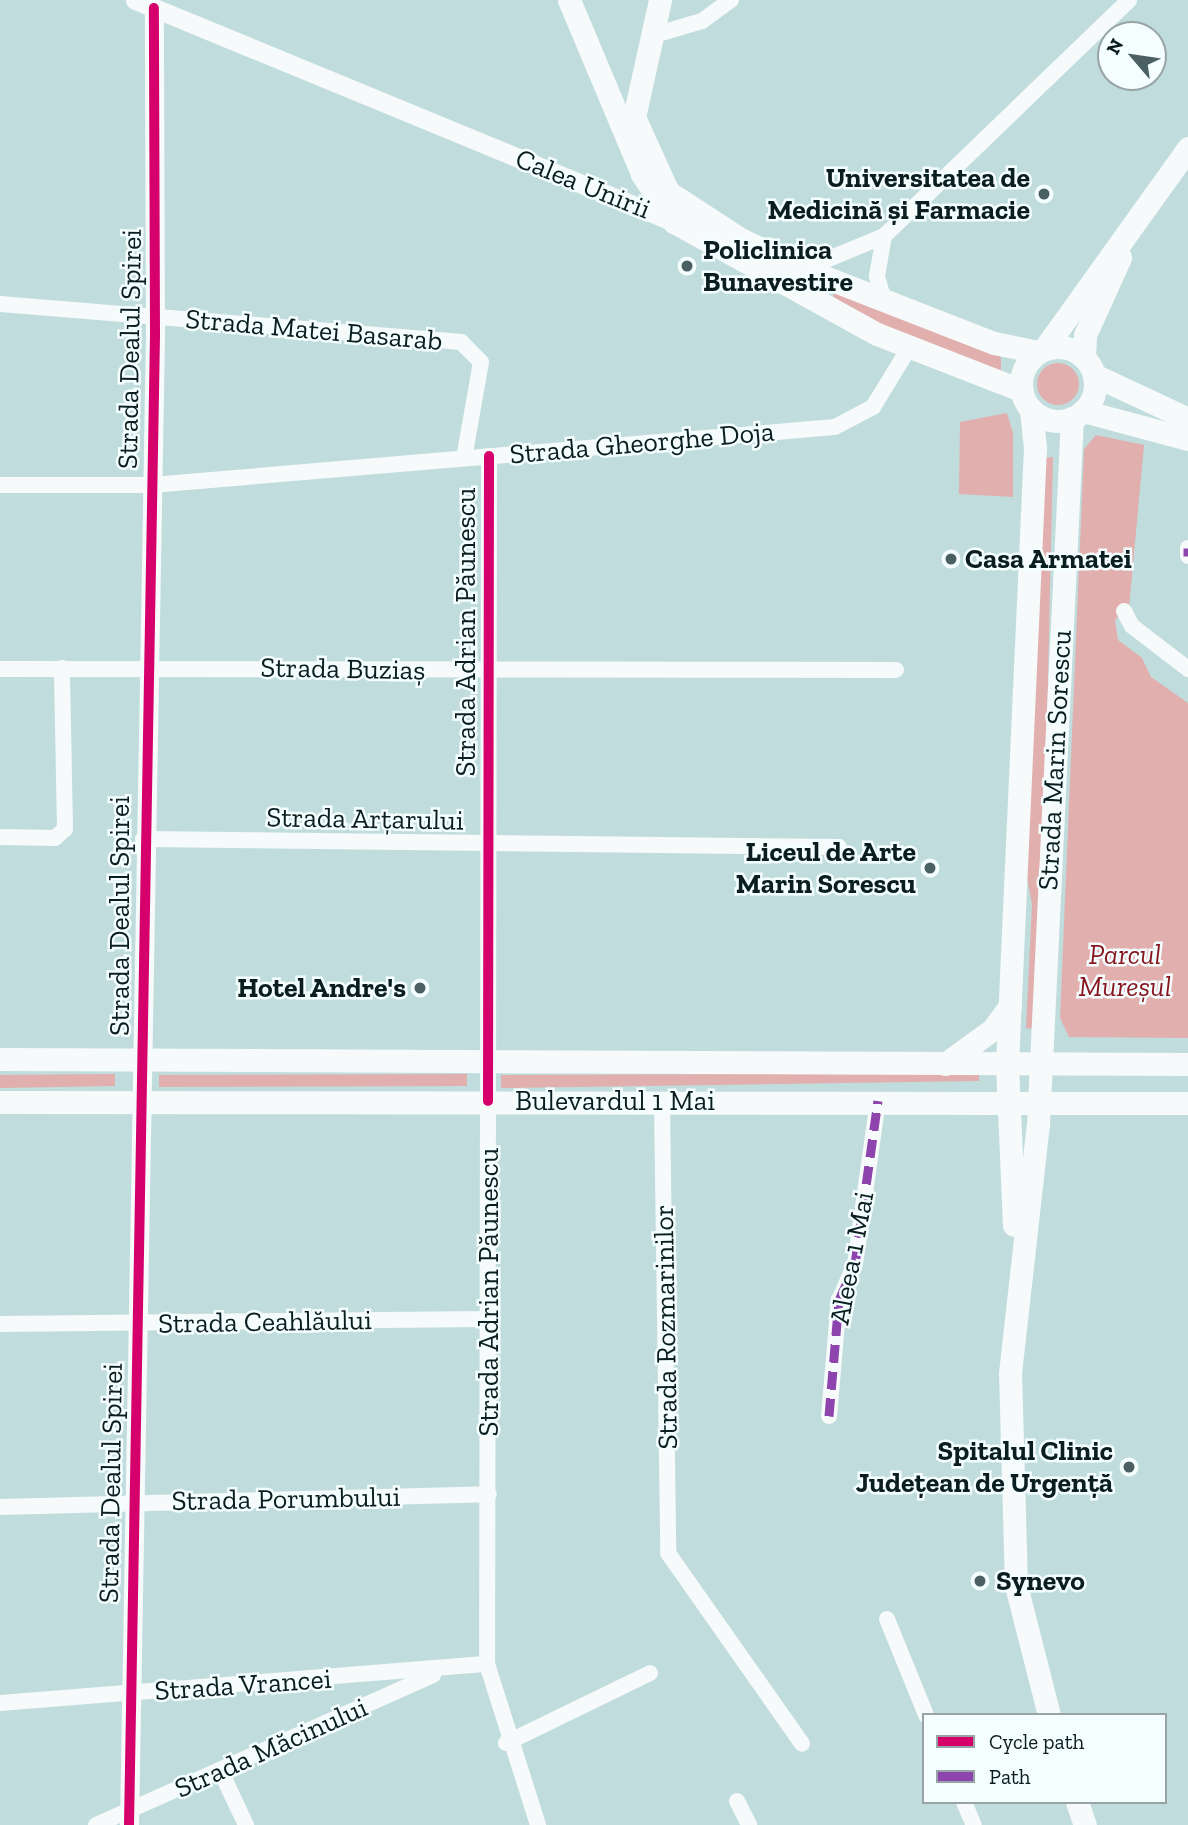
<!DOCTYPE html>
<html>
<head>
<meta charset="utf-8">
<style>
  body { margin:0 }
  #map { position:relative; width:1188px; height:1825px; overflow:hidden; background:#c1dcdd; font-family:"Zilla Slab",serif }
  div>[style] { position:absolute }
  .green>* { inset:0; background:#e1afad }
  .round { border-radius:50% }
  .minor>* { height:16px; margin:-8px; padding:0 8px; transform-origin:8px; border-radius:8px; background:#f6fafa }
  .tertiary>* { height:19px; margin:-9.5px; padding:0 9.5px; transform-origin:9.5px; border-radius:9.5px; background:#f6fafa }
  .secondary>* { height:23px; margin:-11.5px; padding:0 11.5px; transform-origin:11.5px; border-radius:11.5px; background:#f6fafa }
  .secondary>.ring { margin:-11.5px; padding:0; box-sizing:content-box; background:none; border:23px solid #f6fafa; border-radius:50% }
  .quiet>* { height:9px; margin-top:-4.5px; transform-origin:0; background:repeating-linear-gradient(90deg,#8e44ad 0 18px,transparent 0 27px) }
  .cycleway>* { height:10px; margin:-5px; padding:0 5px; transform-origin:5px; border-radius:5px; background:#d6006c }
  .dots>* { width:19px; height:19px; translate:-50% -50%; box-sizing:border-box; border:4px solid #f5feff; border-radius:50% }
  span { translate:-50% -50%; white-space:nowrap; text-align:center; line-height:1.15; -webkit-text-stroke:5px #f5feff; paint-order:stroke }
  .poi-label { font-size:28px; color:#0a1d1f; font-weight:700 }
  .right { translate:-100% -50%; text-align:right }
  .left { translate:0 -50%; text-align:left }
  .street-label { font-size:28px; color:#0a1d1f }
  .park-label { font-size:28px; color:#87171f; font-style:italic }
  .legend { position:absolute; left:922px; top:1713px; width:245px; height:91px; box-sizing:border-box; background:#f5feff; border:2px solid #97a4a5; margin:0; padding:9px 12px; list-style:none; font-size:21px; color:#0a1d1f }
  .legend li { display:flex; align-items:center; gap:14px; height:35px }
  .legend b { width:35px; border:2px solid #97a4a5 }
  .north { position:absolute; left:1097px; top:21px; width:70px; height:70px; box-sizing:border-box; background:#f5feff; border:2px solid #97a4a5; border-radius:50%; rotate:299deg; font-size:19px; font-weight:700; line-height:28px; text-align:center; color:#0a1d1f }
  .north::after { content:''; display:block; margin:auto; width:24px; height:32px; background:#4a6062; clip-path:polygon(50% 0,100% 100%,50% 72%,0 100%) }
</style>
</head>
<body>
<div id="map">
  <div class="green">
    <div style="clip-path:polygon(836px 290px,1001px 357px,1001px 371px,856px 316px,833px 296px)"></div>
    <div class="round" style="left:1037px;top:363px;width:42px;height:42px"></div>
    <div style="clip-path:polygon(1007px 413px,1013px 433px,1013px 497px,959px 494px,960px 422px)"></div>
    <div style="clip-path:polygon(1096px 435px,1144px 445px,1129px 608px,1115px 620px,1118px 640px,1142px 658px,1151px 677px,1188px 703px,1188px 1038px,1069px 1037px,1060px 1018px,1084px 449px)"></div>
    <div style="clip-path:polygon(1053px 457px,1047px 723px,1034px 1029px,1026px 1028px,1032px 904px,1027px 878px,1044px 458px)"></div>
    <div style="clip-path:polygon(979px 1073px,979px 1081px,501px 1088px,501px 1075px)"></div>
    <div style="clip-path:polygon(115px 1074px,115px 1086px,0 1088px,0 1075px)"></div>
    <div style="clip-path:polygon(467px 1074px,467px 1086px,159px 1087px,159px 1075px)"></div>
  </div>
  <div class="minor">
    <div style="left:651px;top:36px;width:53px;rotate:-16.4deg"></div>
    <div style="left:702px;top:21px;width:36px;rotate:-36deg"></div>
    <div style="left:804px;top:269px;width:87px;rotate:-22.4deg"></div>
    <div style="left:884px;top:236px;width:340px;rotate:-43.9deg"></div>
    <div style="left:884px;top:301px;width:26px;rotate:-106deg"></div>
    <div style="left:877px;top:276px;width:41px;rotate:-80.1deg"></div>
    <div style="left:0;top:304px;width:463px;rotate:4.7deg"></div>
    <div style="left:461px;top:342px;width:28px;rotate:45deg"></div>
    <div style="left:481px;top:362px;width:97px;rotate:100deg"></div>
    <div style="left:489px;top:456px;width:1208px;rotate:90.09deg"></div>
    <div style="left:487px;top:1664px;width:169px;rotate:72.4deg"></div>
    <div style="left:0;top:485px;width:152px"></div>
    <div style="left:152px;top:485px;width:685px;rotate:-4.85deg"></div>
    <div style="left:835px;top:427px;width:43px;rotate:-27.8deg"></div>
    <div style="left:873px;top:407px;width:69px;rotate:-58.6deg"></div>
    <div style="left:1188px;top:548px;width:8px;rotate:90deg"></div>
    <div style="left:1124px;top:611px;width:17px;rotate:62deg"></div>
    <div style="left:1132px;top:626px;width:71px;rotate:37.5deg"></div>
    <div style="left:0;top:669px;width:896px;rotate:0.06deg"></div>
    <div style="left:0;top:837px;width:55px;rotate:1deg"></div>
    <div style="left:55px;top:838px;width:13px;rotate:-42deg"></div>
    <div style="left:65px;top:829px;width:161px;rotate:-91.1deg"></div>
    <div style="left:143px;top:839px;width:696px;rotate:0.66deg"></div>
    <div style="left:662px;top:1102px;width:451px;rotate:89.2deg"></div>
    <div style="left:668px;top:1553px;width:233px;rotate:54.9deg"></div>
    <div style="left:0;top:1324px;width:488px;rotate:-0.6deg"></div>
    <div style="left:829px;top:1416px;width:116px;rotate:-85.1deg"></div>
    <div style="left:839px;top:1300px;width:39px;rotate:-66deg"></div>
    <div style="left:855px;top:1264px;width:165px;rotate:-82deg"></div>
    <div style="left:0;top:1507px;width:489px;rotate:-1.5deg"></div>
    <div style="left:887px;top:1619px;width:104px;rotate:67.9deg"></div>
    <div style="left:0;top:1703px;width:489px;rotate:-4.6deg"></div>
    <div style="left:506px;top:1743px;width:160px;rotate:-25.9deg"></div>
    <div style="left:221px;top:1772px;width:59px;rotate:64.7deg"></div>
    <div style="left:737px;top:1801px;width:27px;rotate:63deg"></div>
    <div style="left:964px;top:1802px;width:25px;rotate:67deg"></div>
    <div style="left:96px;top:1825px;width:369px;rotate:-24deg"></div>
  </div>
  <div class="tertiary">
    <div style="left:135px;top:0;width:583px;rotate:22.39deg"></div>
    <div style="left:129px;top:1825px;width:1491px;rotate:-89deg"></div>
    <div style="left:155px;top:334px;width:326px;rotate:-90.2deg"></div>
  </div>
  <div class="secondary">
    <div style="left:569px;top:0;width:189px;rotate:67.2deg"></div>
    <div style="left:642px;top:174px;width:58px;rotate:56.3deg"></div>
    <div style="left:674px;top:222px;width:232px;rotate:28.9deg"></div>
    <div style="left:877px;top:334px;width:155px;rotate:21.3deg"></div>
    <div style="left:660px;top:0;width:120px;rotate:102.5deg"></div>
    <div style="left:634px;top:117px;width:82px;rotate:65.6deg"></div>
    <div style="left:668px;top:192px;width:86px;rotate:33.1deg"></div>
    <div style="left:740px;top:239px;width:71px;rotate:25.1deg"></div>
    <div style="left:804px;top:269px;width:204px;rotate:21.3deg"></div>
    <div style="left:994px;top:343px;width:45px;rotate:11.6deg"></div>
    <div class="ring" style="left:1021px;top:347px;width:51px;height:51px"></div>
    <div style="left:1045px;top:348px;width:246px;rotate:-54.4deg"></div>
    <div style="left:1084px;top:356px;width:21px;rotate:-87deg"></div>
    <div style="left:1085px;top:335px;width:85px;rotate:-65.6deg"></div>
    <div style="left:1094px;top:375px;width:104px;rotate:25.1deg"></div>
    <div style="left:1083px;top:411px;width:109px;rotate:14.9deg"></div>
    <div style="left:0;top:1059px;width:1188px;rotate:0.24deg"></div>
    <div style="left:945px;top:1064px;width:59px;rotate:-36.1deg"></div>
    <div style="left:993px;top:1029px;width:29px;rotate:-54deg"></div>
    <div style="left:0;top:1102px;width:1188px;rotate:0.05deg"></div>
    <div style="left:1014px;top:1225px;width:161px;rotate:-92.5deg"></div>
    <div style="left:1007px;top:1064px;width:617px;rotate:-87.4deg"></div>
    <div style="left:1035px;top:448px;width:38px;rotate:-96deg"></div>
    <div style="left:1049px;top:1715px;width:133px;rotate:-104.3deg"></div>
    <div style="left:1016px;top:1586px;width:213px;rotate:-91.6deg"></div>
    <div style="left:1010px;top:1373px;width:250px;rotate:-83.6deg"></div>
    <div style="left:1038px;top:1125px;width:708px;rotate:-87.25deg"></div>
    <div style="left:1077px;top:1802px;width:24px;rotate:71deg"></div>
  </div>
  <div class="quiet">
    <div style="left:1188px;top:548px;width:8px;rotate:90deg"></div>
    <div style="left:829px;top:1416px;width:116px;rotate:-85.1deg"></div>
    <div style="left:839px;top:1300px;width:39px;rotate:-66deg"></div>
    <div style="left:855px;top:1264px;width:165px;rotate:-82deg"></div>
  </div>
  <div class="cycleway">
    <div style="left:488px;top:1101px;width:645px;rotate:-89.91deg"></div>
    <div style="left:129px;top:1825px;width:1491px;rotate:-89deg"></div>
    <div style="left:155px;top:334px;width:326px;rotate:-90.2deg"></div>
  </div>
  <div class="dots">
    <div style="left:1044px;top:194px;background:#4a6062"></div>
    <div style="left:687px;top:266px;background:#4a6062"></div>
    <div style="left:951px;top:559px;background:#4a6062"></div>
    <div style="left:930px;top:868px;background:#4a6062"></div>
    <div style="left:420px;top:988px;background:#4a6062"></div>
    <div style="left:1129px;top:1467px;background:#4a6062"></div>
    <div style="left:980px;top:1581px;background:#4a6062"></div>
  </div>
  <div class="poi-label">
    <span class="right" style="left:1030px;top:194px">Universitatea de<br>Medicină și Farmacie</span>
    <span class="left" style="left:703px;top:266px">Policlinica<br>Bunavestire</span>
    <span class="left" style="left:965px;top:559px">Casa Armatei</span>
    <span class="right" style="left:916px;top:868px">Liceul de Arte<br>Marin Sorescu</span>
    <span class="right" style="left:406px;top:988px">Hotel Andre's</span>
    <span class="right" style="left:1113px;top:1467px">Spitalul Clinic<br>Județean de Urgență</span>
    <span class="left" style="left:996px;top:1581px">Synevo</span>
  </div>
  <div class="street-label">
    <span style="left:583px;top:184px;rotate:22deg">Calea Unirii</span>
    <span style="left:314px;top:330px;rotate:5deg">Strada Matei Basarab</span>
    <span style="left:130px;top:349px;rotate:-89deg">Strada Dealul Spirei</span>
    <span style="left:642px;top:443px;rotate:-5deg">Strada Gheorghe Doja</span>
    <span style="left:466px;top:632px;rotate:-90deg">Strada Adrian Păunescu</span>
    <span style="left:343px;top:669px;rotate:1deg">Strada Buziaș</span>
    <span style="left:1055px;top:760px;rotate:-87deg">Strada Marin Sorescu</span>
    <span style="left:365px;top:819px;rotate:1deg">Strada Arțarului</span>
    <span style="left:120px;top:916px;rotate:-90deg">Strada Dealul Spirei</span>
    <span style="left:615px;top:1101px">Bulevardul 1 Mai</span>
    <span style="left:852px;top:1258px;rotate:-79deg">Aleea 1 Mai</span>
    <span style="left:489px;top:1292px;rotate:-90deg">Strada Adrian Păunescu</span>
    <span style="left:265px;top:1322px;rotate:-1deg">Strada Ceahlăului</span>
    <span style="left:666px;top:1327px;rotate:-91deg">Strada Rozmarinilor</span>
    <span style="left:111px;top:1483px;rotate:-89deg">Strada Dealul Spirei</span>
    <span style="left:286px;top:1499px;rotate:-1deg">Strada Porumbului</span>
    <span style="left:243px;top:1685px;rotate:-4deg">Strada Vrancei</span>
    <span style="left:271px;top:1748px;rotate:-24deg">Strada Măcinului</span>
  </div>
  <div class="park-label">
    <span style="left:1125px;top:971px">Parcul<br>Mureșul</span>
  </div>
  <ul class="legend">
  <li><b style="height:9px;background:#d6006c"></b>Cycle path</li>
  <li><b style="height:9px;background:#8e44ad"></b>Path</li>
  </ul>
  <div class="north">N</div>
</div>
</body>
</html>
